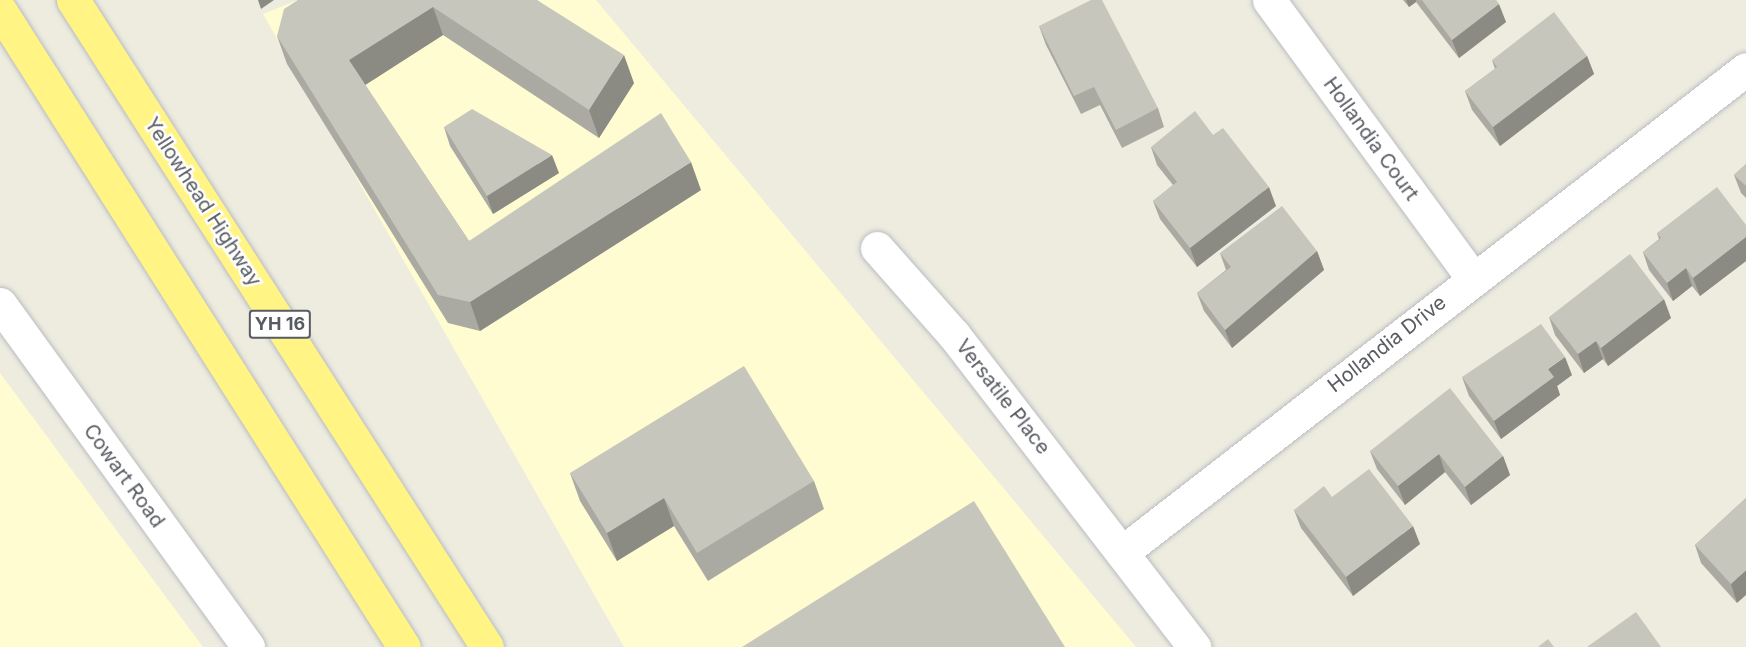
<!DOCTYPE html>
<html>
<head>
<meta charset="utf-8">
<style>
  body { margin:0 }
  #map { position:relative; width:1746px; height:647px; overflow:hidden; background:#edecdf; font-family:Inter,sans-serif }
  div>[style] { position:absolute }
  .commercial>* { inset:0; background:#fffcd2 }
  .roads { filter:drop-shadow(0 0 2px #babcc2) drop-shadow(0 0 2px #babcc2) }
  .street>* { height:33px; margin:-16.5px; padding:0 16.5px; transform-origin:16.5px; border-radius:16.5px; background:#fff }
  .secondary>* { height:33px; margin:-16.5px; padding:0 16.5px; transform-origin:16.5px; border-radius:16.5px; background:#fff }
  .highway>* { height:33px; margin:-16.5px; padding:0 16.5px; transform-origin:16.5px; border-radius:16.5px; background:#fff484 }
  .wall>* { inset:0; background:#abaaa2 }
  .shaded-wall>* { inset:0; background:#8b8b84 }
  .building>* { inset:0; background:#c7c6bc }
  span { translate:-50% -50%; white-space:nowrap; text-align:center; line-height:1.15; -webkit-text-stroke:5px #fff; paint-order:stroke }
  .shield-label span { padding:2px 4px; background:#fff; border:2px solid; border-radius:4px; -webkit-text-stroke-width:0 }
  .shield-label { font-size:18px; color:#585b62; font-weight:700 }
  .street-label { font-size:20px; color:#585b62 }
</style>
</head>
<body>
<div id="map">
  <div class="commercial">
    <div style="clip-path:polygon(298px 0,596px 0,1136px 647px,624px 647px,263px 14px)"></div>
    <div style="clip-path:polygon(0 373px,203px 647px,0 647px)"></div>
  </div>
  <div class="roads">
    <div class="street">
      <div style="left:1269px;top:0;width:343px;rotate:53.8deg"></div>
      <div style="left:877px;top:248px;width:116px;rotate:48.5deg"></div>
      <div style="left:954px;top:335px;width:394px;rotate:52.4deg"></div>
      <div style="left:1125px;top:550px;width:785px;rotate:-37.76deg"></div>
    </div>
    <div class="secondary">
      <div style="left:0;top:304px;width:423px;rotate:54.1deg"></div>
    </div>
    <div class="highway">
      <div style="left:73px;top:0;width:768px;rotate:57.39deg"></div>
      <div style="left:0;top:10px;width:754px;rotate:57.62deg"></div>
    </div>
  </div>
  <div class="wall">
    <div style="clip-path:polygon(298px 0,537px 0,634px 83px,599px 138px,443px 35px,365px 85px,469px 241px,701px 190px,480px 331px,448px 323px,287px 64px,277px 36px)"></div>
    <div style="clip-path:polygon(1403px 0,1496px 0,1506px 22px,1459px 58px,1416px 2px,1409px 7px)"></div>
    <div style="clip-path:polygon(1039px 26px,1158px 108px,1164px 127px,1122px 148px,1100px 105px,1081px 114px,1046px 45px)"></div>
    <div style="clip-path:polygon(1587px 56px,1594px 74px,1500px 146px,1472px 110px,1465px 91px,1495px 69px,1492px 60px)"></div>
    <div style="clip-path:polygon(444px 127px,559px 173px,493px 214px,450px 146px)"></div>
    <div style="clip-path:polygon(1213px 135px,1276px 206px,1197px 267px,1160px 219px,1153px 201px,1173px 185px,1157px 165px,1151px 147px)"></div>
    <div style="clip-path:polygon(1746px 164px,1746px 198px,1741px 193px,1734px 175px)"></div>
    <div style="clip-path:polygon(1746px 225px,1746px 261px,1700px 296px,1692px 286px,1673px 301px,1649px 270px,1643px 252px,1659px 239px,1657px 233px)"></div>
    <div style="clip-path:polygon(1317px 251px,1324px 270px,1232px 348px,1204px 311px,1197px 293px,1226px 270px,1220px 253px)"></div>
    <div style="clip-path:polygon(1549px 317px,1671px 318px,1608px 366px,1603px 359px,1584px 373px,1555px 335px)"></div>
    <div style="clip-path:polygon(1572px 375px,1557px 386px,1560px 395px,1501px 439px,1469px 396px,1462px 377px)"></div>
    <div style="clip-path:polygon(1370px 451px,1503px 456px,1510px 475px,1471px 505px,1445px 472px,1405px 505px,1377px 469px)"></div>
    <div style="clip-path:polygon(570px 473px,814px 481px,824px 509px,708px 581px,674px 526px,617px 561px,580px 501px)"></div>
    <div style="clip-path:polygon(1332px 497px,1420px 544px,1353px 596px,1301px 528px,1294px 510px)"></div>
    <div style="clip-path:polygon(1746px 498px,1737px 603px,1701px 563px,1695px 545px)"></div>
  </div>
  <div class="shaded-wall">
    <div style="clip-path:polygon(258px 0,274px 0,261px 9px)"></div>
    <div style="clip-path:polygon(1406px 0,1416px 0,1416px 2px,1409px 7px)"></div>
    <div style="clip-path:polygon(1499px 4px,1506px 22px,1459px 58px,1452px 40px)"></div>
    <div style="clip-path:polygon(433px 7px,443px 35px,359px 89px,349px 60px)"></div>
    <div style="clip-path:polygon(624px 55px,634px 83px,599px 138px,589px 110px)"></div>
    <div style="clip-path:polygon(1587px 56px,1594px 74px,1500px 146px,1493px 127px)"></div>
    <div style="clip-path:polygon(552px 155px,559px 173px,493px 214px,487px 196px)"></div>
    <div style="clip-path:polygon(691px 162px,701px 190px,480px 331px,470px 302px)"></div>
    <div style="clip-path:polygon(1269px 187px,1276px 206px,1197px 267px,1190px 248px)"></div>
    <div style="clip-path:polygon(1746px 237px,1746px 261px,1700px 296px,1693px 278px)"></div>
    <div style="clip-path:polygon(1317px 251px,1324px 270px,1232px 348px,1225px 330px)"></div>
    <div style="clip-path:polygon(1686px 268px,1692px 286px,1673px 301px,1667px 283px)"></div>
    <div style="clip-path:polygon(1664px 299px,1671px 318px,1608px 366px,1601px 348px)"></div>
    <div style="clip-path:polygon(1596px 341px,1603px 359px,1584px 373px,1578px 354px)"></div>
    <div style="clip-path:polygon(1565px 357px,1572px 375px,1557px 386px,1560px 395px,1501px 439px,1494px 421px,1548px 369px)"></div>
    <div style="clip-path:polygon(1439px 454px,1445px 472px,1405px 505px,1398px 486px)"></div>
    <div style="clip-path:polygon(1503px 456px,1510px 475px,1471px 505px,1465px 487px)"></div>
    <div style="clip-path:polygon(664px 498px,674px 526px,617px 561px,607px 533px)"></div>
    <div style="clip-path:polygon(1413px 526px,1420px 544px,1353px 596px,1346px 577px)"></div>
    <div style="clip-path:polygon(1746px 570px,1746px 595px,1737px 603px,1731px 584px)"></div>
  </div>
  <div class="building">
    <div style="clip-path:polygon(298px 0,537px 0,624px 55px,589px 110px,433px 7px,349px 60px,469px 241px,661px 113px,691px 162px,470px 302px,438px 295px,277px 36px,284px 9px)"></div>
    <div style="clip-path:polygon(1091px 0,1102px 0,1158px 108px,1116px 130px,1094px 87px,1074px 96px,1039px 26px)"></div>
    <div style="clip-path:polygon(1422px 0,1496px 0,1499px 4px,1452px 40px)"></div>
    <div style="clip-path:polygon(1554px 12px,1587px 56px,1493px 127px,1465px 91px,1497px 67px,1492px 60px)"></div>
    <div style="clip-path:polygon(472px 109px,552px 155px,487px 196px,444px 127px)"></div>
    <div style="clip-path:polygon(1195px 111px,1213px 135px,1223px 128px,1269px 187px,1190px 248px,1153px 201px,1177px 182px,1151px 147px)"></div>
    <div style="clip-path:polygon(1746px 164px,1746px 186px,1734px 175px)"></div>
    <div style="clip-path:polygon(1717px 187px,1746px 225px,1746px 237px,1693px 278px,1686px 268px,1667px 283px,1643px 252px,1661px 238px,1657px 233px)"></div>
    <div style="clip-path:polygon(1282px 206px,1317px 251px,1225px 330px,1197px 293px,1231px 267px,1220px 253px)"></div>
    <div style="clip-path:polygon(1630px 254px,1664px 299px,1601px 348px,1596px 341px,1578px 354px,1549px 317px)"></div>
    <div style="clip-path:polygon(1541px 324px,1565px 357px,1548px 369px,1554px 377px,1494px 421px,1462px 377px)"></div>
    <div style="clip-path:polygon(744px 366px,814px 481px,697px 553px,664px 498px,607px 533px,570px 473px)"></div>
    <div style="clip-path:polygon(1450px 388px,1503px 456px,1465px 487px,1439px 454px,1398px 486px,1370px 451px)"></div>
    <div style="clip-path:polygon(1369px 469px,1413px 526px,1346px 577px,1294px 510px,1324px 486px,1332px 497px)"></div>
    <div style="clip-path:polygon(1746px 498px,1746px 570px,1731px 584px,1695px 545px)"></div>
    <div style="clip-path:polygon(974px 501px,1065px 647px,742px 647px)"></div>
    <div style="clip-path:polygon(1636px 612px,1661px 647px,1587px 647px)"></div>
    <div style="clip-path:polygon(1548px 639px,1554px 647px,1538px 647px)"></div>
  </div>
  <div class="shield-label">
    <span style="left:280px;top:324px">YH 16</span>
  </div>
  <div class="street-label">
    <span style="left:1371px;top:139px;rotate:54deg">Hollandia Court</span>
    <span style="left:203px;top:202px;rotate:57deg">Yellowhead Highway</span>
    <span style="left:1387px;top:344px;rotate:-38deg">Hollandia Drive</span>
    <span style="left:1003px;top:397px;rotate:52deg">Versatile Place</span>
    <span style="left:124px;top:476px;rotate:54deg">Cowart Road</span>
  </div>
</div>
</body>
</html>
